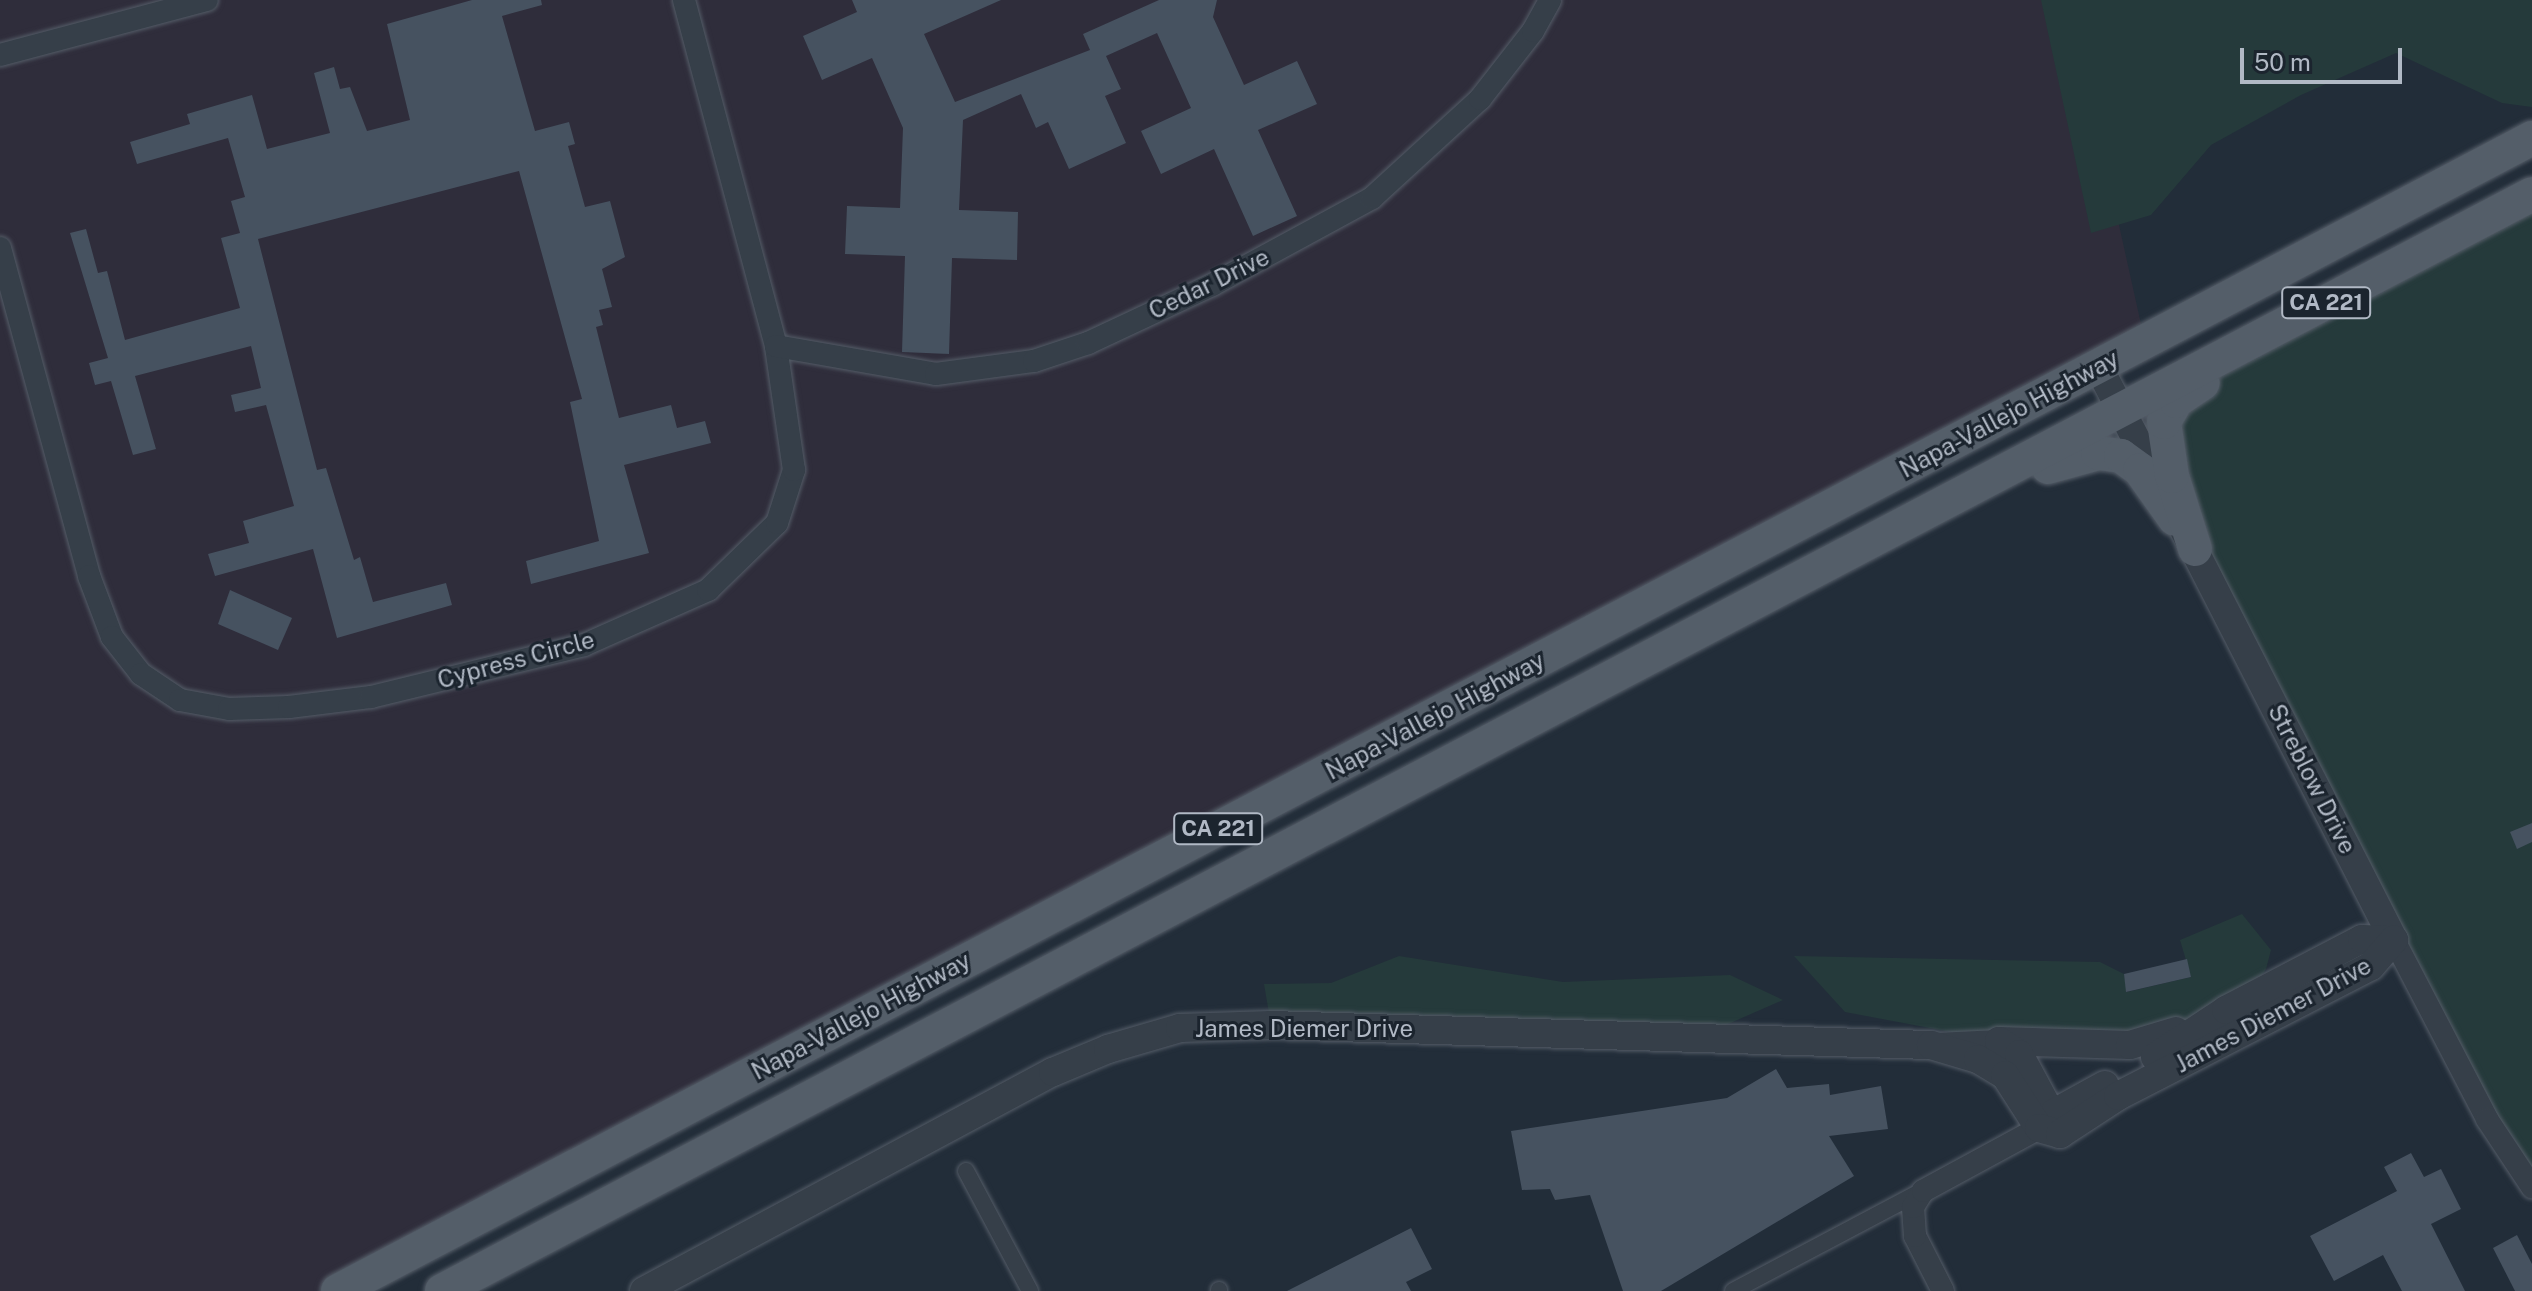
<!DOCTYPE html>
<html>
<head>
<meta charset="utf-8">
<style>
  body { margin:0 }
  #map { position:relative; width:2532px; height:1291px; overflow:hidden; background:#222d39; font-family:"Public Sans",sans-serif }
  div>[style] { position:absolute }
  .medical>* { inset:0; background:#2f2d3b }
  .green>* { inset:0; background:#253a3b }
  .building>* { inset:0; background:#465260 }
  .roads { filter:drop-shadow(0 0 2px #545c67) drop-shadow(0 0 2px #545c67) }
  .pedestrian>* { height:16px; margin:-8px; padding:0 8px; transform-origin:8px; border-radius:8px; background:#363f49 }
  .minor>* { height:22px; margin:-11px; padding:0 11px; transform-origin:11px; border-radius:11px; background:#363f49 }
  .tertiary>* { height:28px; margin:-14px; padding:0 14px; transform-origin:14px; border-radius:14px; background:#363f49 }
  .primary>* { height:34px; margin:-17px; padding:0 17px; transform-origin:17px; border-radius:17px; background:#545e69 }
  span { translate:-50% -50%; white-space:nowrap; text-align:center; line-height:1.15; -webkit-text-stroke:6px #1b242e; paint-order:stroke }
  .shield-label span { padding:2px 6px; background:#1b242e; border:2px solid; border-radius:6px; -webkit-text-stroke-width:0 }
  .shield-label { font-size:22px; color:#b1b9c5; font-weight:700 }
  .street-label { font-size:24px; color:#b1b9c5 }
  .scale { position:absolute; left:2240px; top:48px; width:162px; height:36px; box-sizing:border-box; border:4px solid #b1b9c5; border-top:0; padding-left:10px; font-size:24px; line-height:28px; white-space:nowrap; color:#b1b9c5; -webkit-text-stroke:6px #1b242e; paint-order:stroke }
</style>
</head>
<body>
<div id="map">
  <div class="medical">
    <div style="clip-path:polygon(0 0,2069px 0,2145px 342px,338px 1291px,0 1291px)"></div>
  </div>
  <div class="green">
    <div style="clip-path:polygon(2041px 0,2532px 0,2532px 107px,2502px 103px,2396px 53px,2301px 95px,2211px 145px,2151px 215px,2091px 233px)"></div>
    <div style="clip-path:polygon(2532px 194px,2532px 1187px,2195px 549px,2176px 401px)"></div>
    <div style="clip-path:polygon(2242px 914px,2271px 950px,2266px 969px,2246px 1000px,2157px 1040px,1999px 1041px,1845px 1012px,1794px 956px,2100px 962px,2124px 974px,2127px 992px,2191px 977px,2180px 940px)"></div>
    <div style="clip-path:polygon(1399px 956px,1563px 982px,1730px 975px,1783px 1000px,1696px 1038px,1271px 1025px,1264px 984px,1331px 983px)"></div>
  </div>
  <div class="building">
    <div style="clip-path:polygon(472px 0,541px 0,542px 5px,502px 16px,535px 131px,569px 122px,575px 144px,568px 146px,585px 207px,610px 201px,625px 257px,602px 269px,612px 307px,599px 310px,603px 325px,596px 327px,619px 418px,671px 405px,677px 428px,705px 421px,711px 443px,624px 465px,649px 553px,531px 584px,526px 561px,599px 541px,570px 402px,582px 399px,519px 171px,258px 239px,317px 470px,326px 468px,354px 560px,360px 557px,373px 602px,446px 583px,452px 605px,337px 638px,313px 549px,215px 576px,208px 554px,249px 543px,243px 521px,294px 506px,266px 405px,235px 412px,231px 395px,261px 388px,251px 346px,135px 376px,156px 449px,133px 455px,111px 381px,95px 385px,89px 363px,108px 358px,70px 233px,86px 229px,98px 273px,107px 271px,125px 340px,240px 308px,221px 238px,240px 233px,231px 201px,245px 197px,228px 138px,137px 164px,130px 142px,190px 124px,187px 114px,252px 95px,267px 149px,330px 133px,314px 73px,334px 67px,340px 89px,350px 87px,367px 131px,410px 120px,387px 24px)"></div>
    <div style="clip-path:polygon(852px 0,1001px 0,924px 34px,955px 102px,1090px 50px,1083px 34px,1159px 0,1217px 0,1213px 17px,1244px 85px,1297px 61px,1317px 104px,1258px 130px,1297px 216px,1253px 236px,1214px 149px,1161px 174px,1141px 131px,1191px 108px,1157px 33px,1106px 56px,1121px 89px,1105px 96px,1126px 143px,1069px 169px,1048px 122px,1036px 128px,1021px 94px,963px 120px,959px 210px,1018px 212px,1017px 260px,952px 258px,949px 354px,902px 352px,905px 256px,845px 254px,847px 206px,900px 208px,903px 128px,872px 58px,822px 80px,803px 36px,857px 12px)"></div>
    <div style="clip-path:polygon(230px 590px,292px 618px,278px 650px,218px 624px)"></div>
    <div style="clip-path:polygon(2532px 823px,2532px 842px,2517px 849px,2510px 832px)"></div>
    <div style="clip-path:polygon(2187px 959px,2191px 977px,2126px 992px,2124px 974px)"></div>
    <div style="clip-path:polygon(1776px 1069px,1787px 1088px,1829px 1084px,1830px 1095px,1881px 1086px,1888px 1129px,1829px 1136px,1854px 1176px,1661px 1291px,1623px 1291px,1590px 1195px,1555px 1200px,1550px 1189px,1522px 1190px,1511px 1131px,1727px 1098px)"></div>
    <div style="clip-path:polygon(2411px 1153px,2424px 1177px,2441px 1169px,2461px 1209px,2431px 1224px,2465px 1291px,2402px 1291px,2383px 1255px,2334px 1281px,2310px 1236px,2397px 1191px,2384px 1167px)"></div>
    <div style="clip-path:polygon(1411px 1228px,1432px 1269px,1406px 1282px,1411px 1291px,1287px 1291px)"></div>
    <div style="clip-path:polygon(2517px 1235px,2532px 1264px,2532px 1291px,2515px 1291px,2493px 1248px)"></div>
  </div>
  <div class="roads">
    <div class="pedestrian">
      <div style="left:966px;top:1171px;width:136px;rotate:61.9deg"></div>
      <div style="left:1219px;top:1290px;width:1px;rotate:90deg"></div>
      <div style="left:1733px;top:1291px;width:214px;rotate:-27.9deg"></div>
    </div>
    <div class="minor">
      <div style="left:0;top:55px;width:214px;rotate:-14.9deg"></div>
      <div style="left:0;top:248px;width:340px;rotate:74.8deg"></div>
      <div style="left:89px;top:576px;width:65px;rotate:69.3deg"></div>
      <div style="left:112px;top:637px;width:47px;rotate:51.9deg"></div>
      <div style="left:141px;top:674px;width:47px;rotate:33.7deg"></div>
      <div style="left:180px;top:700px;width:50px;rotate:10.4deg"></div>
      <div style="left:229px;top:709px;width:60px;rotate:-1.9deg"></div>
      <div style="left:289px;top:707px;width:83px;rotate:-7deg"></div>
      <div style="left:371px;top:697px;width:219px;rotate:-13.7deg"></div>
      <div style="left:584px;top:645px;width:136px;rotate:-23.9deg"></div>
      <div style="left:708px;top:590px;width:96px;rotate:-44.2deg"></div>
      <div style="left:777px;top:523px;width:56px;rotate:-72.2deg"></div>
      <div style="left:794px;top:470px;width:125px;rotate:-98.3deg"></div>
      <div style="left:776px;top:346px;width:358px;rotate:-104.9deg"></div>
      <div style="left:776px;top:346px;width:162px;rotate:9.9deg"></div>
      <div style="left:936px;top:374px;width:99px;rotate:-7.6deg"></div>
      <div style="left:1034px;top:361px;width:57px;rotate:-18.4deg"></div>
      <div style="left:1088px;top:343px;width:137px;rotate:-25.1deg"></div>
      <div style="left:1212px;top:285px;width:182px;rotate:-28.5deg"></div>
      <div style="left:1372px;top:198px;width:147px;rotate:-42.5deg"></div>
      <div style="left:1480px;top:99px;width:86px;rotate:-52.1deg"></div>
      <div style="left:1533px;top:31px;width:35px;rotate:-61deg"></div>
      <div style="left:2394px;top:940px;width:202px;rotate:62.5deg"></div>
      <div style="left:2487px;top:1119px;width:82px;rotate:56.5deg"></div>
      <div style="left:1937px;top:1044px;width:62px;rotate:-2.8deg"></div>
      <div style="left:1943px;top:1291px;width:62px;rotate:-117deg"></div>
      <div style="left:1915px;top:1236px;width:29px;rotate:-94deg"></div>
      <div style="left:1913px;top:1207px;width:19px;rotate:-58deg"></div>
      <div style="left:1923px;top:1191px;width:132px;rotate:-28.5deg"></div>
    </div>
    <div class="tertiary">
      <div style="left:2098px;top:366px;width:132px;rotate:62.5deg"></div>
      <div style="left:2184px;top:530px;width:461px;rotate:62.9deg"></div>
      <div style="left:1999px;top:1041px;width:131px;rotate:1.7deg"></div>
      <div style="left:2130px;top:1045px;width:48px;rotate:-16.9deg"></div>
      <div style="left:1999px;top:1041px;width:24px;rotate:33deg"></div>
      <div style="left:2019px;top:1054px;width:81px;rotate:61.8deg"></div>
      <div style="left:2155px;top:1057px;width:85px;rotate:-33.5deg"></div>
      <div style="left:2226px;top:1010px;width:153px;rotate:-27.6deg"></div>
      <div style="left:2362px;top:939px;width:32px;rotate:2deg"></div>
      <div style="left:2039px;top:1128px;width:21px;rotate:-45deg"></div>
      <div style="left:2054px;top:1113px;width:58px;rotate:-28.8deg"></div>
      <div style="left:644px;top:1291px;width:464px;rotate:-28.2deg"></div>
      <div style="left:1053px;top:1072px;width:60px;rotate:-22.7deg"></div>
      <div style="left:1108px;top:1049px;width:75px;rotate:-16.3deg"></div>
      <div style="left:1180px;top:1028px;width:91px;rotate:-1.9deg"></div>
      <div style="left:1271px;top:1025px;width:660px;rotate:1.74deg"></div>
      <div style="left:1931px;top:1045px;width:49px;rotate:16.6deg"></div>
      <div style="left:1978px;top:1059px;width:31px;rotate:31deg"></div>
      <div style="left:2005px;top:1075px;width:63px;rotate:57.3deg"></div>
      <div style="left:2039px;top:1128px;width:22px;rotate:16deg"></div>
      <div style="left:2060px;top:1134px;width:69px;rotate:-33.2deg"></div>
      <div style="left:2118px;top:1096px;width:284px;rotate:-27.2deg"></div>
      <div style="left:2371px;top:966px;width:35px;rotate:-49deg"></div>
    </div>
    <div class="primary">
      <div style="left:2048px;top:467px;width:52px;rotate:-15.6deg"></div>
      <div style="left:2098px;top:453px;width:23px;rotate:7deg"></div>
      <div style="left:2121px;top:456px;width:24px;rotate:36deg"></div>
      <div style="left:2140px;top:470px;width:60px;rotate:54.5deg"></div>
      <div style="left:2195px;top:549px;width:77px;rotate:-107.5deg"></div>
      <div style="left:2172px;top:476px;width:55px;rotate:-98.4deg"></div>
      <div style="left:2164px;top:422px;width:24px;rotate:-60deg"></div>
      <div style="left:2176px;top:401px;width:32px;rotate:-34deg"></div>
      <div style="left:338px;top:1291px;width:2479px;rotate:-27.72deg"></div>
      <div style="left:442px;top:1291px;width:2360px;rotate:-27.69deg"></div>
    </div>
  </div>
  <div class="shield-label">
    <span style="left:2326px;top:303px">CA 221</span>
    <span style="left:1218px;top:829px">CA 221</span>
  </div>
  <div class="street-label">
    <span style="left:1209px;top:284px;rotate:-26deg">Cedar Drive</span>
    <span style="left:2009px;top:414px;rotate:-28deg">Napa-Vallejo Highway</span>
    <span style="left:516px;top:660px;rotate:-15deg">Cypress Circle</span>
    <span style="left:1435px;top:716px;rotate:-28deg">Napa-Vallejo Highway</span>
    <span style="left:2312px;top:779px;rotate:63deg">Streblow Drive</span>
    <span style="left:2273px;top:1015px;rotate:-28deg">James Diemer Drive</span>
    <span style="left:861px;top:1016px;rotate:-28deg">Napa-Vallejo Highway</span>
    <span style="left:1304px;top:1029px">James Diemer Drive</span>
  </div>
  <div class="scale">50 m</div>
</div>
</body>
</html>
